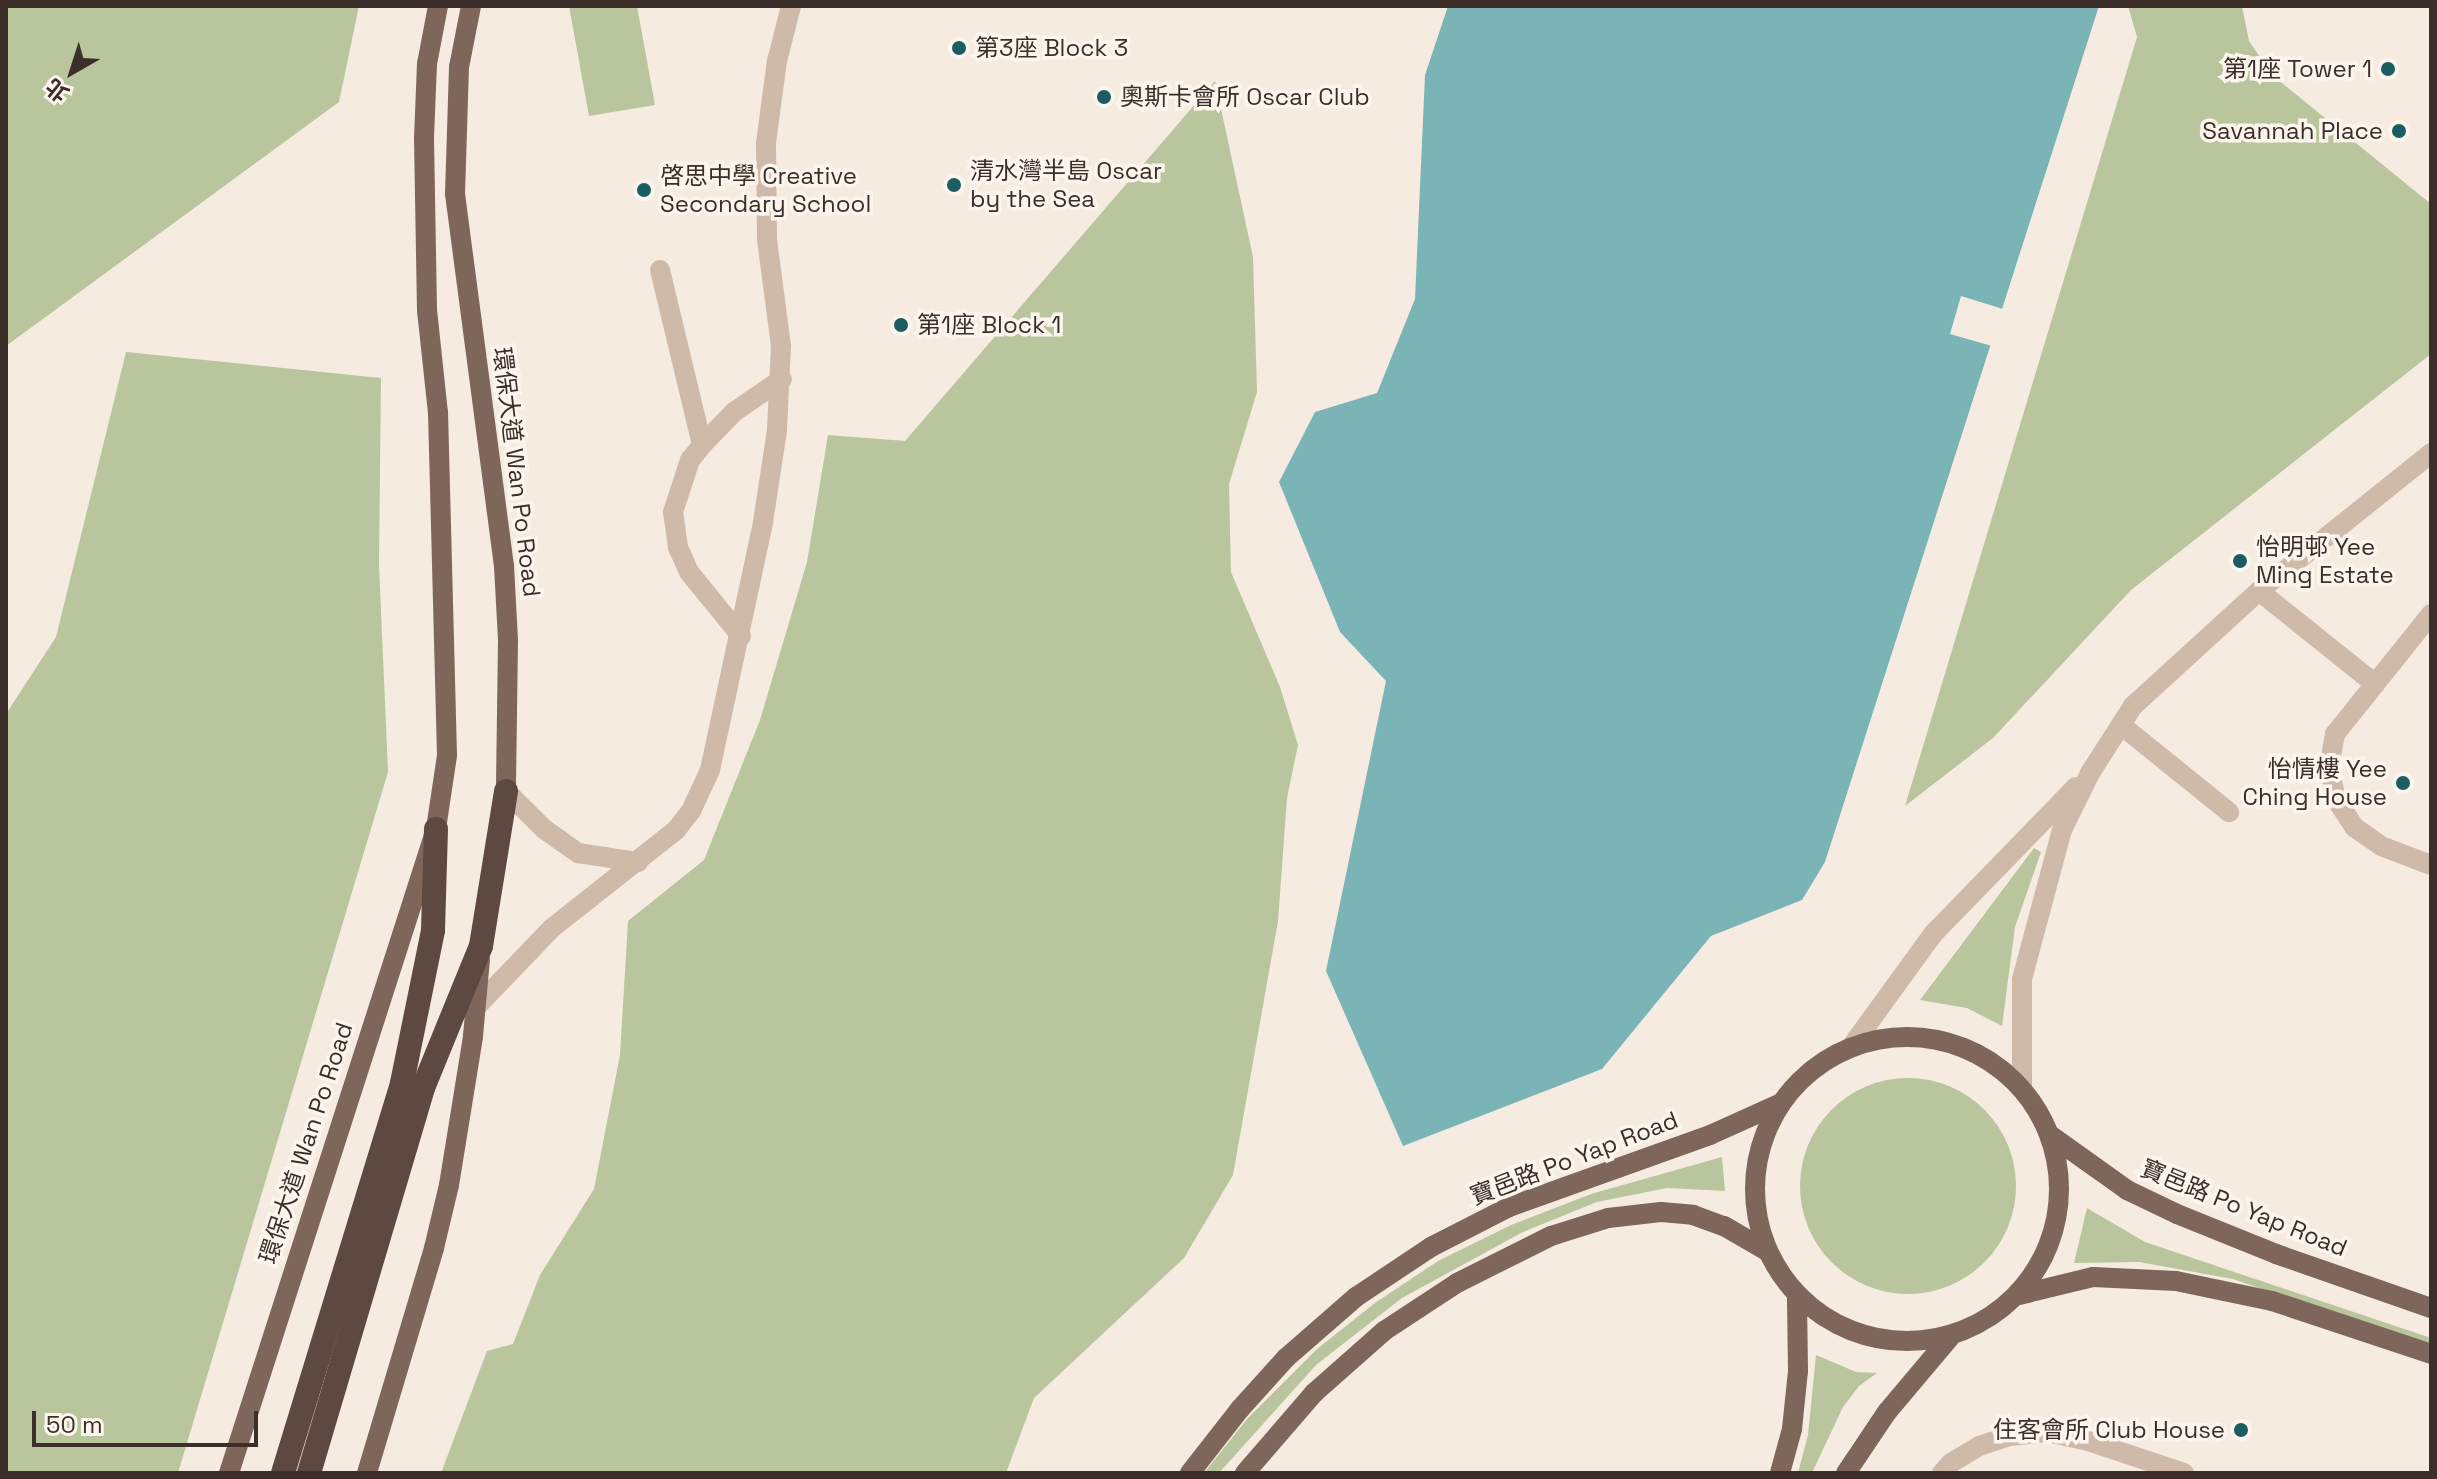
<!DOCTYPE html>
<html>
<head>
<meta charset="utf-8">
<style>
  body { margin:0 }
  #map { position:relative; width:2437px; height:1479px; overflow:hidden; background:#f5ebe0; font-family:"Space Grotesk","Noto Sans TC",sans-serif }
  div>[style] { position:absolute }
  .green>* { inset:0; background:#b9c69d }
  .round { border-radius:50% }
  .water>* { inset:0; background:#7bb4b6 }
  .pier>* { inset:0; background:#f5ebe0 }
  .minor>* { height:20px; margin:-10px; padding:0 10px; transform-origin:10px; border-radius:10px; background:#cfbaaa }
  .major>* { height:20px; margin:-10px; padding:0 10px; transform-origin:10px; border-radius:10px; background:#7f665a }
  .major>.ring { margin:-10px; padding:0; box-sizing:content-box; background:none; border:20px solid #7f665a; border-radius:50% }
  .highway>* { height:24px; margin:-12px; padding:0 12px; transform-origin:12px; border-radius:12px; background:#5e4940 }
  .dots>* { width:22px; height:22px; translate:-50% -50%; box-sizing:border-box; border:4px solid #fcf5ed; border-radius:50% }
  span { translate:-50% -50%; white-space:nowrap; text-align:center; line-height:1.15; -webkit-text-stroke:7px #fcf5ed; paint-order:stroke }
  .poi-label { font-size:24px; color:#3c2f2a }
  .left { translate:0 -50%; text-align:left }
  .right { translate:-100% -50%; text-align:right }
  .street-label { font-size:24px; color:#3c2f2a }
  .frame { position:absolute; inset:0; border:8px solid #3c2f2a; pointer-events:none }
  .north { position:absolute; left:32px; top:32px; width:80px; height:80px; -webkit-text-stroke:6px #fcf5ed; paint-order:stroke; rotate:219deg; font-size:22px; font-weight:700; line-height:32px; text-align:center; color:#3c2f2a }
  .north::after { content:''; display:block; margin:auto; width:28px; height:36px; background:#3c2f2a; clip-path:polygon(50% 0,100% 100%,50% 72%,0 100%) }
  .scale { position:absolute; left:32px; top:1411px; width:226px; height:36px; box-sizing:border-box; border:4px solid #3c2f2a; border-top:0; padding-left:10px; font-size:24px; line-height:28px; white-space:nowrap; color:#3c2f2a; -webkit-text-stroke:6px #fcf5ed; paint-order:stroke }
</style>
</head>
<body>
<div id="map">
  <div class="green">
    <div style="clip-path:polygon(6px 6px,359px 6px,339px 102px,6px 346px)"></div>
    <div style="clip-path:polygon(569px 6px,637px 6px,655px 105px,589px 116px)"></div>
    <div style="clip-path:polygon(2128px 6px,2242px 6px,2249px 41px,2272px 75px,2431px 204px,2431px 354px,2131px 590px,1993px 738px,1905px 806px,2137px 37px)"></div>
    <div style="clip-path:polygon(1215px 81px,1253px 257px,1257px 392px,1229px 484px,1231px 572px,1280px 687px,1298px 745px,1287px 798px,1278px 921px,1233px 1175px,1184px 1258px,1034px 1398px,1006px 1473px,441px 1473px,487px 1351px,513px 1344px,540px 1275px,594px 1189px,620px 1055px,628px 921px,704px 860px,760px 720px,807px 562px,828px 435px,905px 441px)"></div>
    <div style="clip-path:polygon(126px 352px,381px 378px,379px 564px,388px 772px,178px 1473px,6px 1473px,6px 714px,56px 637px)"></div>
    <div style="clip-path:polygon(2034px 848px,2041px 852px,2015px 927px,2002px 1026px,1967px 1008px,1920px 1000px)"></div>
    <div class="round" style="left:1800px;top:1078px;width:216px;height:216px"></div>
    <div style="clip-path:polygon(1722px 1157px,1725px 1191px,1667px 1188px,1597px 1202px,1523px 1232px,1402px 1298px,1316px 1365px,1219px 1473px,1204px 1473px,1247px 1419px,1317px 1349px,1375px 1303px,1438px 1261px,1511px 1225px,1591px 1194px)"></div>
    <div style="clip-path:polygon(2087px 1208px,2145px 1242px,2431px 1338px,2431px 1347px,2233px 1279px,2139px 1262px,2074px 1263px)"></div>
    <div style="clip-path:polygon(1816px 1355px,1856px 1372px,1877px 1373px,1859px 1386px,1843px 1407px,1812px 1473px,1798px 1473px,1808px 1435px)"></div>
  </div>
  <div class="water">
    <div style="clip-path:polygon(1448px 6px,2099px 6px,1825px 862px,1802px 900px,1711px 936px,1602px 1069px,1403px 1146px,1326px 971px,1386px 681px,1340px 632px,1279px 482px,1315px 412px,1377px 393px,1415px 299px,1425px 75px)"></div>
  </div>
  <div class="pier">
    <div style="clip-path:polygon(1961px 296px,2003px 309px,1992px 346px,1950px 334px)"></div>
  </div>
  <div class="minor">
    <div style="left:660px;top:270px;width:180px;rotate:76.5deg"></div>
    <div style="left:2259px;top:591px;width:149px;rotate:38.7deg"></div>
    <div style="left:2375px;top:684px;width:64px;rotate:128.7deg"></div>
    <div style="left:2335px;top:734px;width:34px;rotate:100deg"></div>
    <div style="left:2329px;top:767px;width:33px;rotate:78deg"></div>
    <div style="left:2336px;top:799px;width:33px;rotate:57deg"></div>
    <div style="left:2354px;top:827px;width:33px;rotate:35deg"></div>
    <div style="left:2381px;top:846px;width:53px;rotate:20.8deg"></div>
    <div style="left:741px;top:636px;width:82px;rotate:-129.1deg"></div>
    <div style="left:689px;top:572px;width:27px;rotate:-114deg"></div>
    <div style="left:678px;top:547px;width:35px;rotate:-98deg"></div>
    <div style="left:673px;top:512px;width:55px;rotate:-71.9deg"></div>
    <div style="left:690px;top:460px;width:19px;rotate:-51deg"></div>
    <div style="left:702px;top:445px;width:46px;rotate:-45.9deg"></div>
    <div style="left:734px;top:412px;width:58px;rotate:-34.5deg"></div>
    <div style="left:2375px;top:684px;width:90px;rotate:-51.3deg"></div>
    <div style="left:2121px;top:725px;width:139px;rotate:38.9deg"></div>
    <div style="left:506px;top:791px;width:54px;rotate:45deg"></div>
    <div style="left:544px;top:829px;width:42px;rotate:35.2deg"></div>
    <div style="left:578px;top:853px;width:61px;rotate:8.5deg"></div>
    <div style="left:477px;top:1006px;width:108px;rotate:-46.1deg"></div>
    <div style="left:552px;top:928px;width:158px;rotate:-38.3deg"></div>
    <div style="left:676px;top:830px;width:24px;rotate:-52deg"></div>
    <div style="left:691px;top:811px;width:45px;rotate:-65.1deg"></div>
    <div style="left:710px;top:770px;width:254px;rotate:-77.9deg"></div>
    <div style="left:763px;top:522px;width:93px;rotate:-81.3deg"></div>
    <div style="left:777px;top:430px;width:84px;rotate:-87.3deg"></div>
    <div style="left:781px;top:346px;width:108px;rotate:-97.5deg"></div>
    <div style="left:767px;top:239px;width:96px;rotate:-90.6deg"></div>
    <div style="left:766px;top:143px;width:83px;rotate:-82.4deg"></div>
    <div style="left:777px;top:61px;width:57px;rotate:-75.7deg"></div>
    <div style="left:1851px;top:1047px;width:140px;rotate:-54deg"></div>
    <div style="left:1933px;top:934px;width:205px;rotate:-45.8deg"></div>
    <div style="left:2022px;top:1089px;width:110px;rotate:-90deg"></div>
    <div style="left:2022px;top:979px;width:154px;rotate:-75deg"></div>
    <div style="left:2062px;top:830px;width:64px;rotate:-63.8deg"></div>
    <div style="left:2090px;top:773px;width:80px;rotate:-57.3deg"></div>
    <div style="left:2133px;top:706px;width:171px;rotate:-42.4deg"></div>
    <div style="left:2259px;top:591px;width:221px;rotate:-38.7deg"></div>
    <div style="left:1942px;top:1473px;width:13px;rotate:-48deg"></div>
    <div style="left:1951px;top:1463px;width:33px;rotate:-31deg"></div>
    <div style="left:1979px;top:1446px;width:33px;rotate:-18deg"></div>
    <div style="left:2010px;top:1436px;width:37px;rotate:-6deg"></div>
    <div style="left:2047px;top:1432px;width:42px;rotate:12.4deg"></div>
    <div style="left:2088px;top:1441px;width:101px;rotate:18.4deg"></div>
  </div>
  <div class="major">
    <div style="left:471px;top:6px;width:62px;rotate:101.1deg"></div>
    <div style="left:459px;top:67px;width:127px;rotate:91.8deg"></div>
    <div style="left:455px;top:194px;width:375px;rotate:82.5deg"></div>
    <div style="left:504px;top:566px;width:75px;rotate:86.9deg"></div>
    <div style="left:508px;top:641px;width:150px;rotate:90.8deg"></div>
    <div class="ring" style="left:1755px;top:1037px;width:284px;height:284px"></div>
    <div style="left:2050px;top:1135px;width:95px;rotate:35.5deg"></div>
    <div style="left:2127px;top:1190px;width:55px;rotate:25.6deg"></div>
    <div style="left:2177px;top:1214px;width:107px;rotate:22deg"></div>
    <div style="left:2276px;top:1254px;width:164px;rotate:19.2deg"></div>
    <div style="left:2019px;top:1295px;width:76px;rotate:-13.7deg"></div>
    <div style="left:2093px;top:1277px;width:83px;rotate:2.8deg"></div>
    <div style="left:2176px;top:1281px;width:98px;rotate:11.8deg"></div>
    <div style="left:2272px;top:1301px;width:168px;rotate:18.4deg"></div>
    <div style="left:229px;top:1473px;width:676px;rotate:-72.18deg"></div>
    <div style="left:436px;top:829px;width:75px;rotate:-81.5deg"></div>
    <div style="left:447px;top:755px;width:342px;rotate:-91.5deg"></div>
    <div style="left:438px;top:413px;width:104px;rotate:-96.1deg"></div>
    <div style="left:427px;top:310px;width:172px;rotate:-91deg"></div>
    <div style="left:424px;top:138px;width:74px;rotate:-87.7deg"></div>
    <div style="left:427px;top:64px;width:59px;rotate:-79.3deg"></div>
    <div style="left:367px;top:1473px;width:235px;rotate:-73.4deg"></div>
    <div style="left:434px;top:1248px;width:65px;rotate:-76.6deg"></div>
    <div style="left:449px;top:1185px;width:151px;rotate:-80.8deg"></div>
    <div style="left:473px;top:1036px;width:77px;rotate:-84.8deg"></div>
    <div style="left:1190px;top:1473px;width:81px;rotate:-52deg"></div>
    <div style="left:1240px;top:1409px;width:69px;rotate:-48deg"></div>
    <div style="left:1286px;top:1358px;width:93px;rotate:-41.1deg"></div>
    <div style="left:1356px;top:1297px;width:90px;rotate:-33.7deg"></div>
    <div style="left:1431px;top:1247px;width:88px;rotate:-27.1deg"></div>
    <div style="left:1509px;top:1207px;width:214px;rotate:-19.7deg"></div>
    <div style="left:1710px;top:1135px;width:76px;rotate:-24.2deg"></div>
    <div style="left:1245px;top:1473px;width:106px;rotate:-49.2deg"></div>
    <div style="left:1314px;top:1393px;width:94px;rotate:-41.5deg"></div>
    <div style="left:1384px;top:1331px;width:87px;rotate:-33.3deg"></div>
    <div style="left:1457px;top:1283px;width:105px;rotate:-26.6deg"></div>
    <div style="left:1551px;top:1236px;width:60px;rotate:-17.5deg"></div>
    <div style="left:1608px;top:1218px;width:53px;rotate:-6.5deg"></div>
    <div style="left:1661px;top:1212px;width:32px;rotate:5deg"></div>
    <div style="left:1693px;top:1215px;width:33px;rotate:20deg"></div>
    <div style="left:1724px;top:1226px;width:50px;rotate:30.2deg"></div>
    <div style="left:1780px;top:1473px;width:46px;rotate:-74.7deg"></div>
    <div style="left:1792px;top:1429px;width:58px;rotate:-84.1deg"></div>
    <div style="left:1798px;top:1371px;width:75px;rotate:-90.8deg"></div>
    <div style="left:1846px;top:1473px;width:73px;rotate:-56.1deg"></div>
    <div style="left:1887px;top:1412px;width:99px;rotate:-49.9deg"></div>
  </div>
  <div class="highway">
    <div style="left:283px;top:1473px;width:408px;rotate:-73deg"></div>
    <div style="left:402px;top:1083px;width:156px;rotate:-78.5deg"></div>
    <div style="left:433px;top:930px;width:101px;rotate:-88.3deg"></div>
    <div style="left:309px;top:1473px;width:402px;rotate:-73.5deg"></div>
    <div style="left:423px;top:1088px;width:153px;rotate:-67.8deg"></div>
    <div style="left:481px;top:946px;width:157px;rotate:-80.8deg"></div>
  </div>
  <div class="dots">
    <div style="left:959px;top:48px;background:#1b5e62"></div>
    <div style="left:2388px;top:69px;background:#1b5e62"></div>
    <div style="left:1104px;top:97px;background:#1b5e62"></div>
    <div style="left:2399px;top:131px;background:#1b5e62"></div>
    <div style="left:954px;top:185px;background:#1b5e62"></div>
    <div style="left:644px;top:190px;background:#1b5e62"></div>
    <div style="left:901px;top:325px;background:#1b5e62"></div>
    <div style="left:2240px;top:561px;background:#1b5e62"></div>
    <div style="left:2403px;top:783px;background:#1b5e62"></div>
    <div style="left:2241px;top:1430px;background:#1b5e62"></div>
  </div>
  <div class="poi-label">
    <span class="left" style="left:975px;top:48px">第3座 Block 3</span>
    <span class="right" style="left:2372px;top:69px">第1座 Tower 1</span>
    <span class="left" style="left:1120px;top:97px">奧斯卡會所 Oscar Club</span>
    <span class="right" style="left:2383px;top:131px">Savannah Place</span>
    <span class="left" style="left:970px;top:185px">清水灣半島 Oscar<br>by the Sea</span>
    <span class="left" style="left:660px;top:190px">啓思中學 Creative<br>Secondary School</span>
    <span class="left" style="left:917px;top:325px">第1座 Block 1</span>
    <span class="left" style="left:2256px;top:561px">怡明邨 Yee<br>Ming Estate</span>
    <span class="right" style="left:2387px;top:783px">怡情樓 Yee<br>Ching House</span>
    <span class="right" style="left:2225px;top:1430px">住客會所 Club House</span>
  </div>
  <div class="street-label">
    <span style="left:517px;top:472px;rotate:83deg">環保大道 Wan Po Road</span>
    <span style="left:306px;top:1143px;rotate:-72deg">環保大道 Wan Po Road</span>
    <span style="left:1574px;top:1158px;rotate:-21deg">寶邑路 Po Yap Road</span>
    <span style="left:2244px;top:1208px;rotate:22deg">寶邑路 Po Yap Road</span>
  </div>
  <div class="frame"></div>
  <div class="north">北</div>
  <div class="scale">50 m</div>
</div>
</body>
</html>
